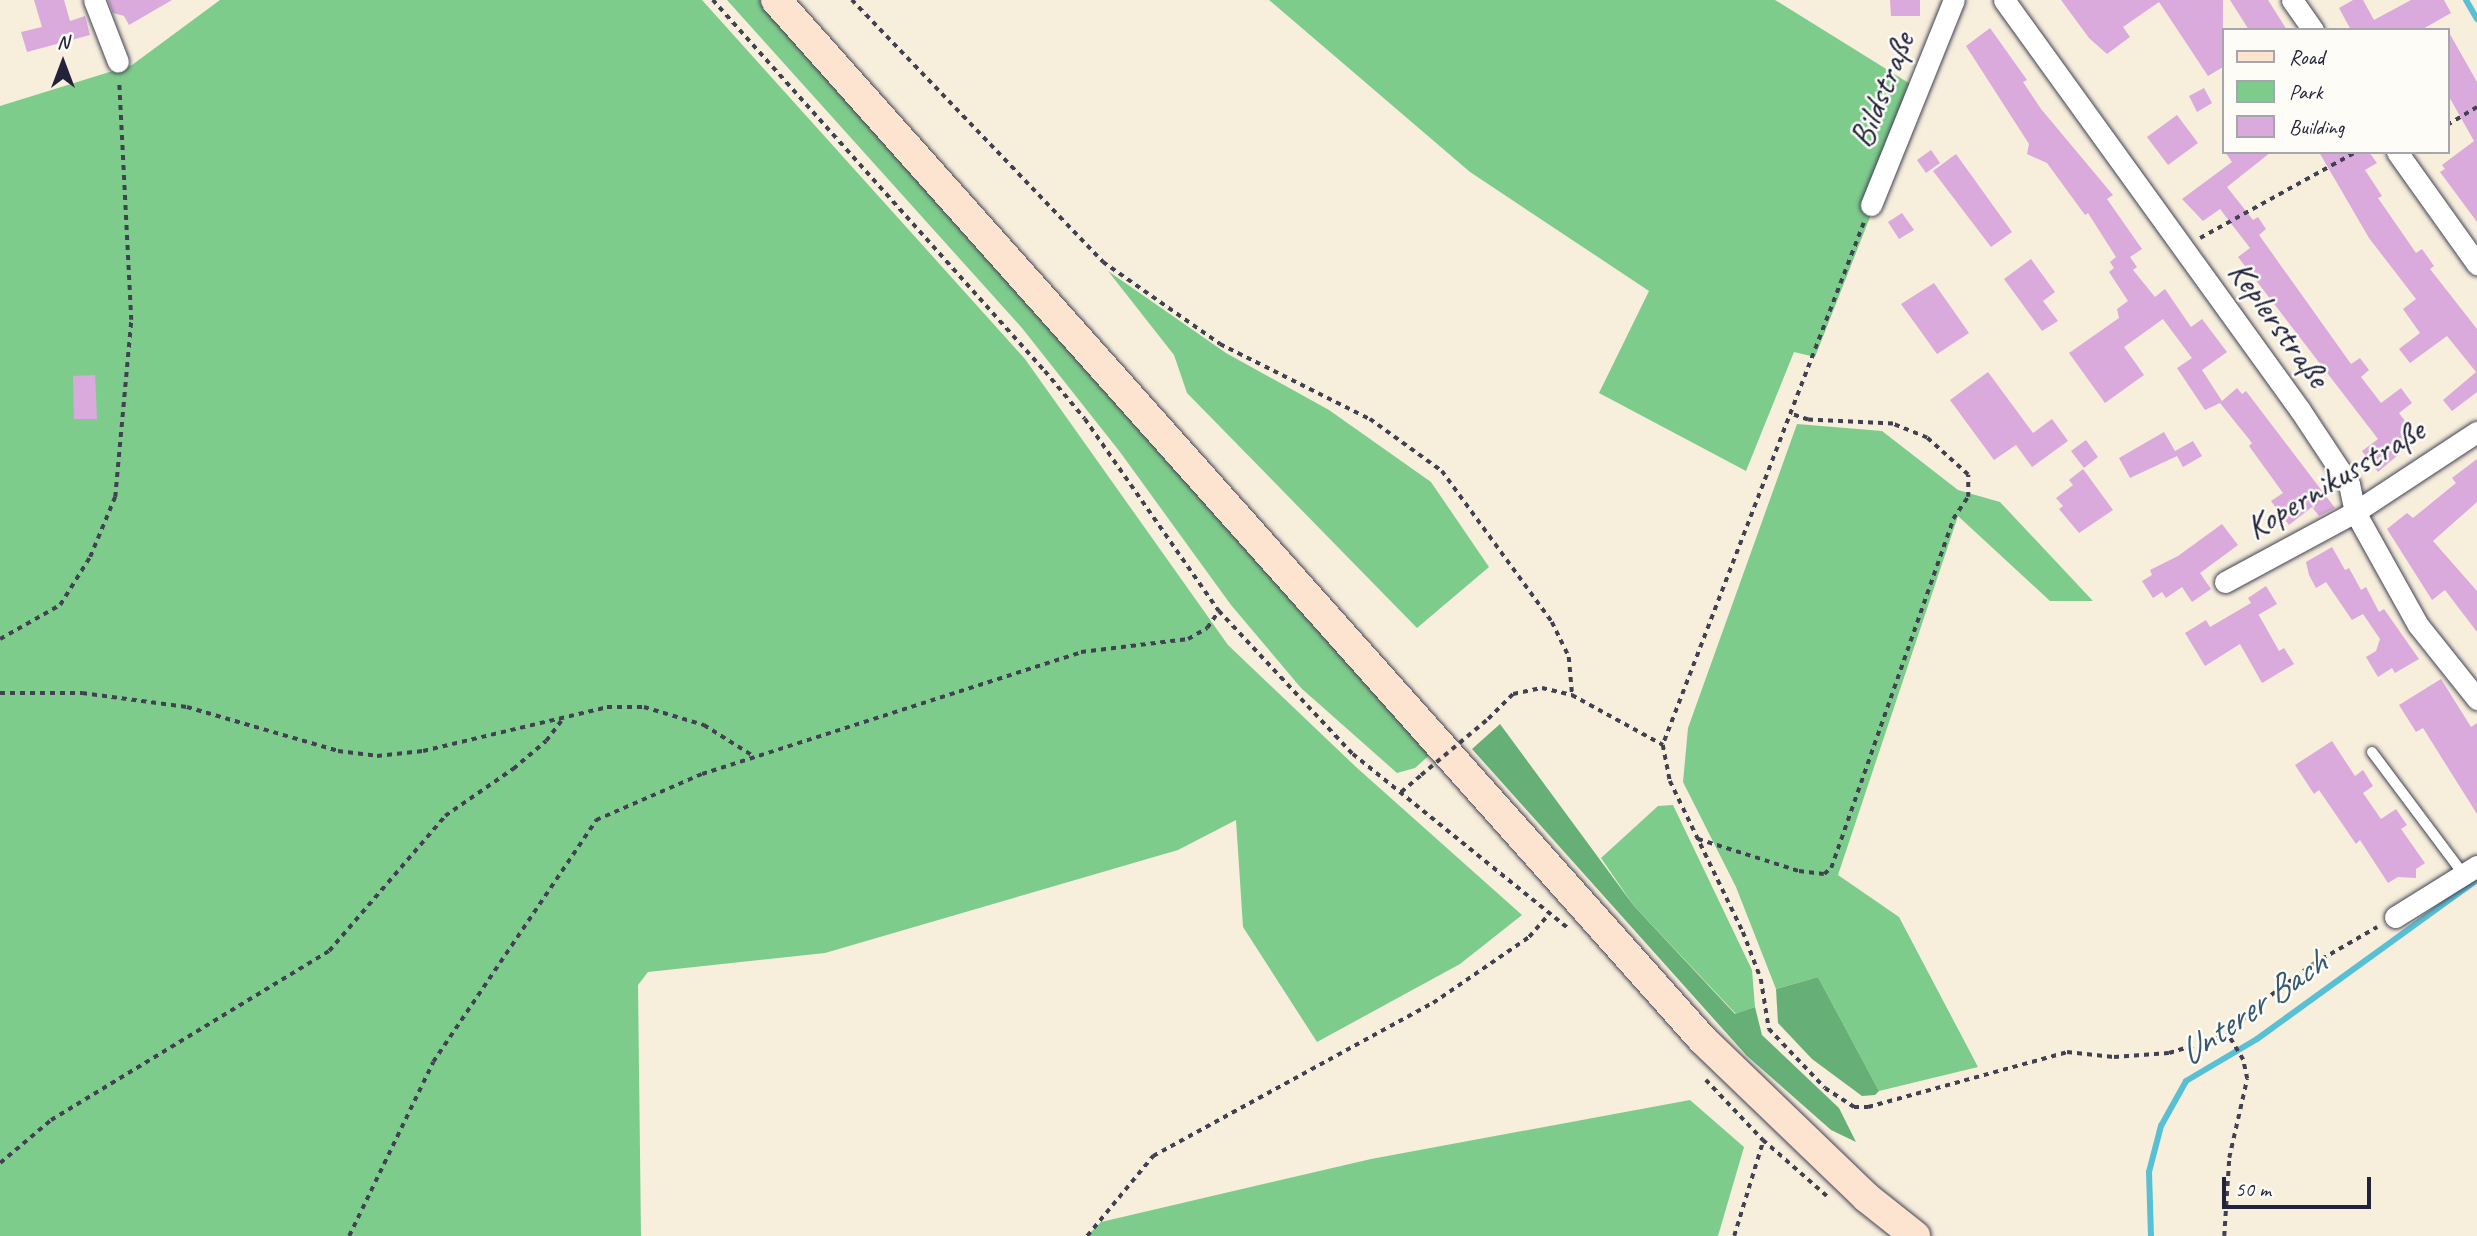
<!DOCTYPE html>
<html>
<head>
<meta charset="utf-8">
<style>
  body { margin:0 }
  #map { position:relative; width:2477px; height:1236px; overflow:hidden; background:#f7eedc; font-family:Caveat,sans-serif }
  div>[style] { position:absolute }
  .green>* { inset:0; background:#7ecc8c }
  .forest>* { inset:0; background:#66b078 }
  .stream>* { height:6px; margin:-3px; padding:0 3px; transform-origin:3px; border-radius:3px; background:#58c0d5 }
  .building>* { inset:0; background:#daaadc }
  .path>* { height:3.5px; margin-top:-1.75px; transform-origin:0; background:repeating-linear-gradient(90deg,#424153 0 5px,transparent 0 10px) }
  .roads { filter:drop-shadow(0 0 2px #424153) drop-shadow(0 0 2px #424153) }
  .lane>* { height:10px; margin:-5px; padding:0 5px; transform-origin:5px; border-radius:5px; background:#fff }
  .street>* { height:21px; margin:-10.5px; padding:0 10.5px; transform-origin:10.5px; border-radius:10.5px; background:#fff }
  .secondary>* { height:30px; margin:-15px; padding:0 15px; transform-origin:15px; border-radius:15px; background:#fde4d1 }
  .path-bridge>* { height:3.5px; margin-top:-1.75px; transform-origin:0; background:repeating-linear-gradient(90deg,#424153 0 5px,transparent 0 10px) }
  span { translate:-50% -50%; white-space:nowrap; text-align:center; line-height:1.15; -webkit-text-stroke:5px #fdfcf7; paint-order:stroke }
  .street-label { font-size:35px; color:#22223b }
  .water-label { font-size:37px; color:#355971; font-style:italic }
  .legend { position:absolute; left:2222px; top:28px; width:228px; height:126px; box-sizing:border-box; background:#fdfcf7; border:2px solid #a5a5ac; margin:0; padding:9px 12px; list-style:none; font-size:21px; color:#22223b }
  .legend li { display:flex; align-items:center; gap:14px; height:35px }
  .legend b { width:35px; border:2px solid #a5a5ac }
  .north { position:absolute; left:28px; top:28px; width:70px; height:70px; -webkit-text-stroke:5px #fdfcf7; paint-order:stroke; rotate:0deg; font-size:19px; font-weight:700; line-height:28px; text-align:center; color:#22223b }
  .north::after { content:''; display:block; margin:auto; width:24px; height:32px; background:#22223b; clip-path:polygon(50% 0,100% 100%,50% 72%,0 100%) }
  .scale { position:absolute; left:2222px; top:1177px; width:149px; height:32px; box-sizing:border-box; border:4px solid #22223b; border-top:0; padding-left:9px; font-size:21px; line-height:24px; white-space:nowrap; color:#22223b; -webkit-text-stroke:5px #fdfcf7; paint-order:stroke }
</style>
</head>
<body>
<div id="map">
  <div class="green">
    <div style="clip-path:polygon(220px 0,702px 0,1025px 359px,1228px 645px,1356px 767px,1522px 915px,1460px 964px,1317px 1042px,1243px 927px,1236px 820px,1178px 850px,825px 953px,648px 972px,638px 985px,641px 1236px,0 1236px,0 106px,132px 65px)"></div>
    <div style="clip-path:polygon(727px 0,766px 0,1434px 751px,1415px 768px,1397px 773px,1301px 688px,1231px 605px,1120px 452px,1022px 328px)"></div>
    <div style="clip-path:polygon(1269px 0,1775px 0,1920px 90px,1815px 357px,1794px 352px,1746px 471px,1599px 393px,1649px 291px,1470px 172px)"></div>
    <div style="clip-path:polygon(1108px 271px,1226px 353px,1329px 410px,1431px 482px,1489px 567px,1417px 628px,1187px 393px,1174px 355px)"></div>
    <div style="clip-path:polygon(1797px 424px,1882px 431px,1958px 490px,2000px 502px,2093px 601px,2050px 601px,1958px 516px,1838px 875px,1899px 917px,1978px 1067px,1879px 1091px,1818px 977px,1776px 989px,1736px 887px,1683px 782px,1688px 728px)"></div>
    <div style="clip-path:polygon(1673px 805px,1752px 970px,1755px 1007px,1736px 1014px,1634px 906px,1601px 858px,1658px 806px)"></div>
    <div style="clip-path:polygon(1690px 1100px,1744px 1147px,1718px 1236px,1087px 1236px,1101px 1222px,1371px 1159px)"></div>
  </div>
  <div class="forest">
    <div style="clip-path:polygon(1500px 724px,1634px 906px,1735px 1014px,1755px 1007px,1762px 1035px,1839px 1108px,1856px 1142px,1831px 1130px,1747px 1056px,1472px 749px)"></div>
    <div style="clip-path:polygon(1818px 977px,1879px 1091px,1875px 1095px,1862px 1096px,1812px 1059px,1778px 1023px,1776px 989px)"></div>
  </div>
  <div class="stream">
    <div style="left:2466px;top:0;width:22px;rotate:60deg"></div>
    <div style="left:2151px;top:1236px;width:64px;rotate:-91.8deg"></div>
    <div style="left:2149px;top:1172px;width:48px;rotate:-75.4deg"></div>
    <div style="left:2161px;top:1126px;width:51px;rotate:-60.9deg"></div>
    <div style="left:2186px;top:1081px;width:82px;rotate:-30.6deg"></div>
    <div style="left:2257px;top:1039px;width:271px;rotate:-35.9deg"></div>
  </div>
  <div class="building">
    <div style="clip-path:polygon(34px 0,64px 0,70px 21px,85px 16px,90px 35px,27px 52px,21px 32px,42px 27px)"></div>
    <div style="clip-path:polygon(108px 0,172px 0,129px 25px,124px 16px,113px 13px)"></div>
    <div style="clip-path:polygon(1890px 0,1920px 0,1920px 16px,1891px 16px)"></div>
    <div style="clip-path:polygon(2061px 0,2223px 0,2223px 67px,2208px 76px,2159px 2px,2123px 27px,2130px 37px,2107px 54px,2089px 38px)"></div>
    <div style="clip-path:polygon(2230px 0,2268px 0,2287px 30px,2249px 30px)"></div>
    <div style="clip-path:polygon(2353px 0,2363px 0,2374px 20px,2411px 0,2444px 0,2451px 13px,2421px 30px,2351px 30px,2339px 8px)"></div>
    <div style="clip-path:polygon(1990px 28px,2027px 80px,2023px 82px,2041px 109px,2113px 195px,2107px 199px,2142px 249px,2130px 257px,2137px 267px,2133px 270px,2155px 297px,2165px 289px,2191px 327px,2202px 319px,2227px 352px,2202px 370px,2222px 401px,2237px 388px,2242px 394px,2246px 391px,2335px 508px,2319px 516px,2312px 507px,2289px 525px,2271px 501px,2283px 493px,2249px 446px,2252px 443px,2220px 403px,2205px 410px,2177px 368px,2192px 358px,2163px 319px,2124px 347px,2144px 375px,2105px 403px,2069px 353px,2119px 318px,2117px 309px,2128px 301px,2109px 272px,2114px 268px,2110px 262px,2116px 257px,2088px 213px,2085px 215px,2047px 163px,2027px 154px,2029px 144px,1966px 46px)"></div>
    <div style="clip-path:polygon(2447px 29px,2477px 82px,2477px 222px,2440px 172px,2445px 169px,2442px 165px,2474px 141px,2447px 93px)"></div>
    <div style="clip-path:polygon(2204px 88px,2212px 103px,2197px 112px,2189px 96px)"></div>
    <div style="clip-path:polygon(2177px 115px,2198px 143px,2168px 165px,2147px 137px)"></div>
    <div style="clip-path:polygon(1931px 150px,1940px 163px,1926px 173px,1917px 160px)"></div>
    <div style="clip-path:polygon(2225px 152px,2271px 152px,2227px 187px,2253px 220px,2258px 217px,2266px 229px,2259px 235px,2351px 364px,2360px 358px,2369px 370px,2361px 377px,2381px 403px,2401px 388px,2412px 403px,2399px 413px,2418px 438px,2378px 472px,2362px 451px,2378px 439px,2238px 257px,2250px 248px,2220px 209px,2203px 221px,2182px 199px,2232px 162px)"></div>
    <div style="clip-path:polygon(2319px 152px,2369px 152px,2377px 163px,2365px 170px,2382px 196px,2378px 198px,2416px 253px,2422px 249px,2434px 266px,2430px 269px,2477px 329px,2477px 392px,2452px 411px,2443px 400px,2476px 372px,2447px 336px,2410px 363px,2399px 349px,2420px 333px,2403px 309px,2416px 299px,2369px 238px)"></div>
    <div style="clip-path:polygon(1956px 154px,2012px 232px,1991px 247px,1933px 171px)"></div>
    <div style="clip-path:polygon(1902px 213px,1914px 230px,1899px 239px,1888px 222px)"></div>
    <div style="clip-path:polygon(2031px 259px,2055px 292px,2043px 301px,2058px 321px,2042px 331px,2004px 279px)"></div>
    <div style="clip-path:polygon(1934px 283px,1969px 333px,1937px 354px,1901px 304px)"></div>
    <div style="clip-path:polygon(1988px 372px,2033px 433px,2052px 419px,2068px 441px,2032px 467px,2016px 445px,1994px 460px,1950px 400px)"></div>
    <div style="clip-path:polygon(95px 375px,97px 419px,74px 419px,73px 376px)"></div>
    <div style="clip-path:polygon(2164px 432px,2175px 451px,2193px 441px,2202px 456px,2183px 467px,2177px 456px,2130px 478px,2119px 458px)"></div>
    <div style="clip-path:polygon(2086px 440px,2098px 457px,2084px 468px,2071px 451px)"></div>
    <div style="clip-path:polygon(2477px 459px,2477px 502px,2433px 541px,2477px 591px,2477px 632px,2445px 590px,2432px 600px,2387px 529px,2407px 513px,2413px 518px,2456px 483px,2452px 478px)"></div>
    <div style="clip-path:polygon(2083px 469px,2113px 510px,2079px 533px,2059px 509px,2063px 506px,2056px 498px,2073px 485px,2069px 480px)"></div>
    <div style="clip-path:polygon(2222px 524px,2238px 545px,2200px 573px,2211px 589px,2192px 602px,2182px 587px,2166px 598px,2162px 592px,2153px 598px,2142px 581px,2152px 575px,2150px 570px,2178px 556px)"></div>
    <div style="clip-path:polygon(2332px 547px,2345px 570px,2349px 568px,2361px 590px,2366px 587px,2379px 612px,2384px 609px,2419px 659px,2395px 673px,2392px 668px,2378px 677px,2366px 657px,2376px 651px,2380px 639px,2363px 614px,2352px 620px,2326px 582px,2316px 588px,2309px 575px,2306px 562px)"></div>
    <div style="clip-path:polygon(2266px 586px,2277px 604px,2258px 615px,2256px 610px,2279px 651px,2284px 648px,2294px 664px,2262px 683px,2240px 644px,2205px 666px,2185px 633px,2206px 620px,2210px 627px,2251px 603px,2248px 598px)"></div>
    <div style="clip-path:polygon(2441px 679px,2471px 727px,2477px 723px,2477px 814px,2423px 728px,2416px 732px,2399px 705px)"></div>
    <div style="clip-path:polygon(2332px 741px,2355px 776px,2363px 770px,2373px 786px,2363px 793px,2381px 819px,2396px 809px,2407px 825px,2401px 829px,2425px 863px,2416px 869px,2416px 878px,2398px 877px,2388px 883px,2360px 840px,2356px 844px,2319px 790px,2314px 794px,2295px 765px)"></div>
  </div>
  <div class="path">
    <div style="left:713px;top:0;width:498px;rotate:48.2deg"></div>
    <div style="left:1045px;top:371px;width:62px;rotate:50.2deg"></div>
    <div style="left:1085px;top:419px;width:234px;rotate:55.1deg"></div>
    <div style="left:1219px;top:611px;width:196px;rotate:46.9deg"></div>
    <div style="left:1353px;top:754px;width:278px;rotate:39deg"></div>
    <div style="left:852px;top:0;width:363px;rotate:46.2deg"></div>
    <div style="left:1103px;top:262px;width:143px;rotate:35deg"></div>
    <div style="left:1220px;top:344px;width:168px;rotate:26.6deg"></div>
    <div style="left:1370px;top:419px;width:89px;rotate:35.8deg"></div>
    <div style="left:1442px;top:471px;width:187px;rotate:53.9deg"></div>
    <div style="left:1552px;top:622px;width:39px;rotate:64deg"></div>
    <div style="left:1569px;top:657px;width:38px;rotate:85deg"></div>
    <div style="left:2447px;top:125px;width:35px;rotate:-31deg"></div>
    <div style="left:1864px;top:223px;width:559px;rotate:111.06deg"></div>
    <div style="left:1663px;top:745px;width:37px;rotate:79deg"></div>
    <div style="left:1670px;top:781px;width:168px;rotate:64.2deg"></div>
    <div style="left:1743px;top:932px;width:50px;rotate:69deg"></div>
    <div style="left:1761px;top:979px;width:51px;rotate:80.9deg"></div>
    <div style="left:1769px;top:1029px;width:81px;rotate:46.5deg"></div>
    <div style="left:1825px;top:1088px;width:35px;rotate:33deg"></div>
    <div style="left:1854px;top:1107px;width:14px"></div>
    <div style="left:1868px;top:1107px;width:206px;rotate:-15.4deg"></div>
    <div style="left:2067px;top:1052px;width:47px;rotate:6.1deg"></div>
    <div style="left:2114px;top:1057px;width:55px;rotate:-4.2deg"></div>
    <div style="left:2169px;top:1053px;width:61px;rotate:-17.2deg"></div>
    <div style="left:2227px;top:1035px;width:40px;rotate:-45deg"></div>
    <div style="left:2255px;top:1007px;width:72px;rotate:-36.6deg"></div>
    <div style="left:2313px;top:964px;width:74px;rotate:-30deg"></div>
    <div style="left:2200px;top:238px;width:178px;rotate:-28.9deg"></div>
    <div style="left:0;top:639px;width:69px;rotate:-29.5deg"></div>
    <div style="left:60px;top:605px;width:57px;rotate:-58deg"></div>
    <div style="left:90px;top:557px;width:65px;rotate:-67.4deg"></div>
    <div style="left:115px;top:497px;width:178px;rotate:-84.8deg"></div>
    <div style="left:131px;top:320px;width:239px;rotate:-92.9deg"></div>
    <div style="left:0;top:693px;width:82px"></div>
    <div style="left:82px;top:693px;width:106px;rotate:7.6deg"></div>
    <div style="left:187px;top:707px;width:157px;rotate:16.2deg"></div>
    <div style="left:338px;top:751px;width:39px;rotate:7deg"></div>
    <div style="left:377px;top:756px;width:46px;rotate:-6.2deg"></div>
    <div style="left:423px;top:751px;width:189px;rotate:-13.4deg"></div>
    <div style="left:607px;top:707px;width:37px"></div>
    <div style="left:644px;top:707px;width:63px;rotate:16.7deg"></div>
    <div style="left:704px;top:725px;width:60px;rotate:32.1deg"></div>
    <div style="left:1488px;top:719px;width:35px;rotate:-45deg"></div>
    <div style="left:1513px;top:694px;width:30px;rotate:-12deg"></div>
    <div style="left:1542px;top:688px;width:31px;rotate:13deg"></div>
    <div style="left:1572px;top:695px;width:104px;rotate:28.8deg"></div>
    <div style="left:1401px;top:792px;width:26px;rotate:-40deg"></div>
    <div style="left:1698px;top:839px;width:106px;rotate:17.6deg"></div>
    <div style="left:1799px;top:871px;width:25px;rotate:7deg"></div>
    <div style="left:1824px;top:874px;width:9px;rotate:-41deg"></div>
    <div style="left:1831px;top:868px;width:370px;rotate:-70.7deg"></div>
    <div style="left:1953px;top:519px;width:27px;rotate:-56deg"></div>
    <div style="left:1968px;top:497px;width:22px;rotate:-90deg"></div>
    <div style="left:1968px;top:475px;width:55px;rotate:-137.9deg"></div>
    <div style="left:1927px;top:438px;width:37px;rotate:-158deg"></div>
    <div style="left:1893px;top:424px;width:85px;rotate:-177.3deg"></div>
    <div style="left:1808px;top:420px;width:18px;rotate:-161deg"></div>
    <div style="left:1706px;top:1080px;width:83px;rotate:46.5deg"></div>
    <div style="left:1763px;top:1140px;width:85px;rotate:41.2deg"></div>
    <div style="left:0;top:1163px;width:67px;rotate:-40.1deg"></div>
    <div style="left:51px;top:1120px;width:325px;rotate:-31.3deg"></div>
    <div style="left:329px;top:951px;width:178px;rotate:-49.3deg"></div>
    <div style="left:445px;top:816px;width:83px;rotate:-34.7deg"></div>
    <div style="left:513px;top:769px;width:43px;rotate:-40.3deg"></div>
    <div style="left:546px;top:741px;width:25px;rotate:-53deg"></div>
    <div style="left:349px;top:1236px;width:193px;rotate:-64.2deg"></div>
    <div style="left:433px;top:1062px;width:292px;rotate:-56deg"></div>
    <div style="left:596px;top:820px;width:116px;rotate:-23.5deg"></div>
    <div style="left:702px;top:774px;width:398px;rotate:-17.8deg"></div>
    <div style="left:1081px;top:652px;width:108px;rotate:-6.9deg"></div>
    <div style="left:1188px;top:639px;width:22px;rotate:-30deg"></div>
    <div style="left:1207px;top:628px;width:21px;rotate:-55deg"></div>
    <div style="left:1087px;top:1236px;width:104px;rotate:-50.5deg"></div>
    <div style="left:1153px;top:1156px;width:319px;rotate:-28.7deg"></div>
    <div style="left:1433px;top:1003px;width:116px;rotate:-34.5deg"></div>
    <div style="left:1529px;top:937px;width:30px;rotate:-49deg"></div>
    <div style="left:1734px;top:1236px;width:99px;rotate:-73deg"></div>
    <div style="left:2224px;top:1236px;width:78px;rotate:-86.3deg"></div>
    <div style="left:2229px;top:1158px;width:81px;rotate:-77.2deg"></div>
    <div style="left:2247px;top:1079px;width:19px;rotate:-102deg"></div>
    <div style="left:2243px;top:1060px;width:29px;rotate:-121deg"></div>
  </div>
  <div class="roads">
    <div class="lane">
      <div style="left:2372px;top:752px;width:154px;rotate:53.2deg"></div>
    </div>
    <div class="street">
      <div style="left:94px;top:0;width:66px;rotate:68.8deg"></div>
      <div style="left:2004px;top:0;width:506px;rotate:54.17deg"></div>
      <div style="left:2300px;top:410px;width:89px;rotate:56.5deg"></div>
      <div style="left:2349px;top:484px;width:29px;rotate:78deg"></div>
      <div style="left:2355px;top:512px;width:129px;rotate:60.9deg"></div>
      <div style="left:2418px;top:625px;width:95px;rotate:51.4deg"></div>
      <div style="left:2292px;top:0;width:37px;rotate:55deg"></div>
      <div style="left:2397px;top:152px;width:138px;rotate:54.5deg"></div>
      <div style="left:1871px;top:205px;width:221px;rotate:-68deg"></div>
      <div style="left:2225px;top:582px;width:148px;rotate:-28.3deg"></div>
      <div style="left:2355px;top:512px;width:146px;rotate:-33.3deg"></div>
      <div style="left:2395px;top:917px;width:97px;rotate:-31.9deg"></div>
    </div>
    <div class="secondary">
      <div style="left:776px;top:0;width:1392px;rotate:48.29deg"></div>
      <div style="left:1702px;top:1039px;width:228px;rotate:43.9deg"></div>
      <div style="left:1866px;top:1197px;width:63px;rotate:38.5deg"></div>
    </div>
  </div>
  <div class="path-bridge">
    <div style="left:1421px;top:775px;width:87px;rotate:-39.9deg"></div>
  </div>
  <div class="street-label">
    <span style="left:1882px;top:90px;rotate:-68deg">Bildstraße</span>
    <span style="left:2279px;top:324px;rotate:54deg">Keplerstraße</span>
    <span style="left:2335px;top:479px;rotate:-31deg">Kopernikusstraße</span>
  </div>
  <div class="water-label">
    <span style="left:2252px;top:1008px;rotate:-35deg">Unterer Bach</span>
  </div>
  <ul class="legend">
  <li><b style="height:9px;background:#fde4d1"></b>Road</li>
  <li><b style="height:19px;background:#7ecc8c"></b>Park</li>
  <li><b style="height:19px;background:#daaadc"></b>Building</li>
  </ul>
  <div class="north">N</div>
  <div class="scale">50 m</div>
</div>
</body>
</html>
